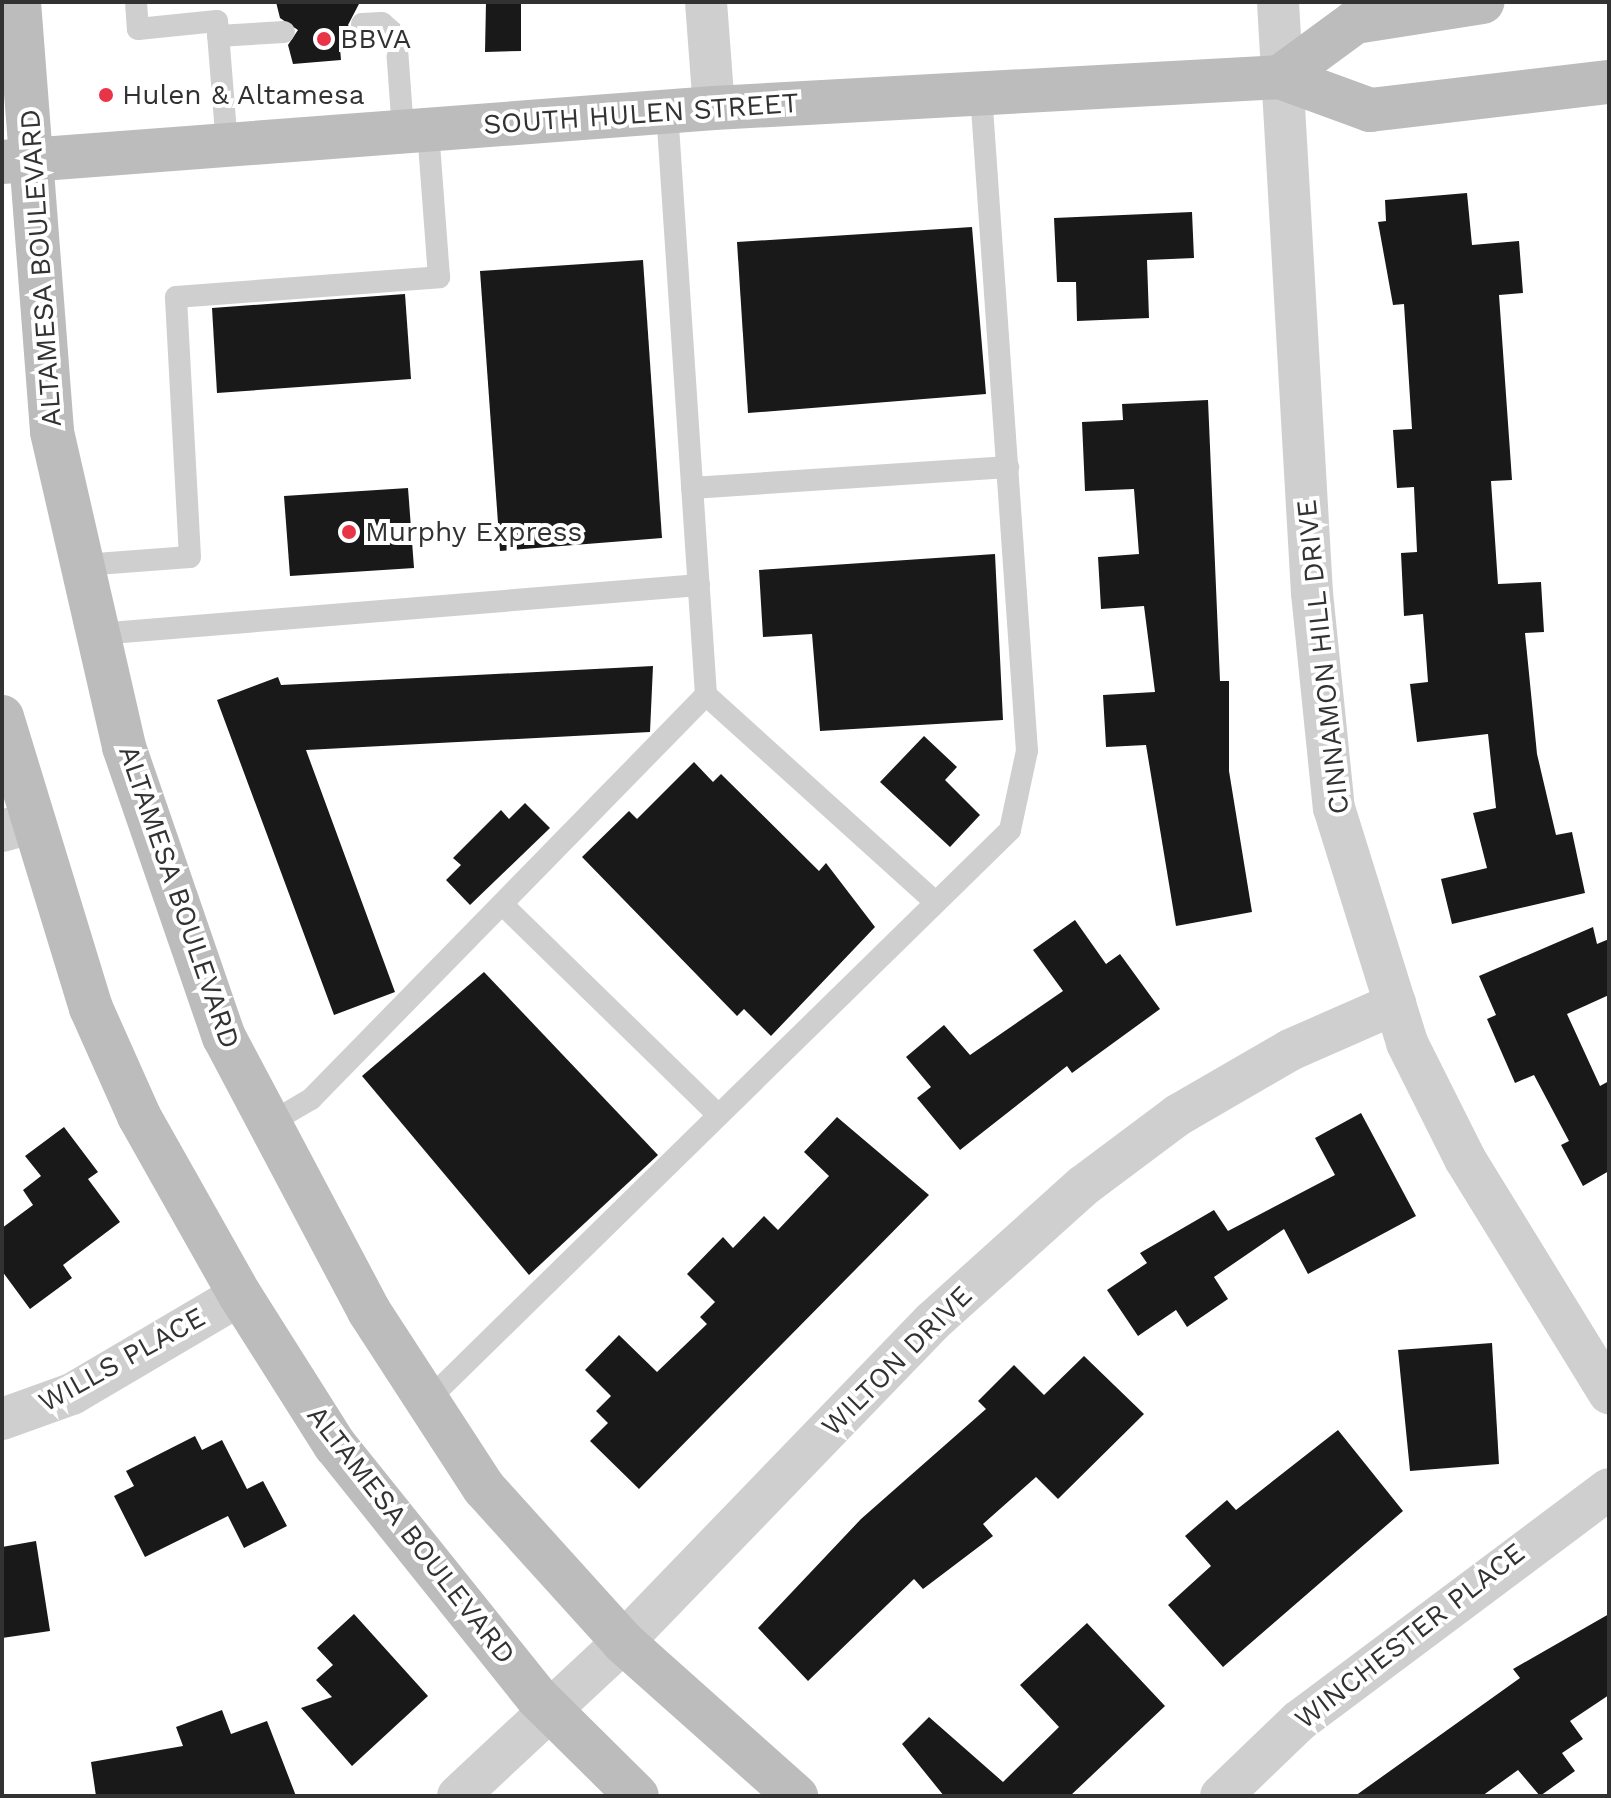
<!DOCTYPE html>
<html>
<head>
<meta charset="utf-8">
<style>
  body { margin:0 }
  #map { position:relative; width:1611px; height:1798px; overflow:hidden; background:#fff; font-family:"Work Sans",sans-serif }
  div>[style] { position:absolute }
  .building>* { inset:0; background:#191919 }
  .lane>* { height:22px; margin:-11px; padding:0 11px; transform-origin:11px; border-radius:11px; background:#cfcfcf }
  .street>* { height:42px; margin:-21px; padding:0 21px; transform-origin:21px; border-radius:21px; background:#cfcfcf }
  .secondary>* { height:44px; margin:-22px; padding:0 22px; transform-origin:22px; border-radius:22px; background:#bcbcbc }
  .dots>* { width:22px; height:22px; translate:-50% -50%; box-sizing:border-box; border:4px solid #fff; border-radius:50% }
  span { translate:-50% -50%; white-space:nowrap; text-align:center; line-height:1.15; -webkit-text-stroke:8px #fff; paint-order:stroke }
  .poi-label { font-size:28px; color:#323232 }
  .left { translate:0 -50%; text-align:left }
  .street-label { font-size:28px; color:#323232 }
  .frame { position:absolute; inset:0; border:4px solid #323232; pointer-events:none }
</style>
</head>
<body>
<div id="map">
  <div class="building">
    <div style="clip-path:polygon(276px 2px,360px 2px,348px 25px,363px 47px,340px 48px,341px 60px,293px 64px,288px 45px,298px 30px,280px 18px)"></div>
    <div style="clip-path:polygon(486px 2px,521px 2px,521px 51px,485px 52px)"></div>
    <div style="clip-path:polygon(1467px 193px,1472px 245px,1519px 241px,1523px 293px,1499px 295px,1512px 480px,1491px 481px,1498px 584px,1541px 582px,1544px 632px,1525px 633px,1537px 754px,1556px 835px,1572px 832px,1585px 893px,1452px 924px,1441px 879px,1487px 868px,1473px 813px,1496px 808px,1488px 734px,1417px 742px,1410px 684px,1428px 682px,1423px 614px,1404px 616px,1401px 553px,1417px 552px,1414px 487px,1397px 488px,1393px 430px,1412px 429px,1404px 304px,1393px 305px,1378px 222px,1386px 221px,1385px 200px)"></div>
    <div style="clip-path:polygon(1192px 212px,1194px 258px,1147px 260px,1149px 318px,1077px 321px,1076px 282px,1057px 282px,1054px 218px)"></div>
    <div style="clip-path:polygon(972px 227px,986px 394px,748px 413px,737px 242px)"></div>
    <div style="clip-path:polygon(643px 260px,662px 538px,500px 551px,480px 271px)"></div>
    <div style="clip-path:polygon(405px 294px,411px 379px,217px 393px,212px 308px)"></div>
    <div style="clip-path:polygon(1208px 400px,1220px 681px,1229px 681px,1229px 771px,1252px 912px,1176px 926px,1146px 745px,1106px 747px,1103px 695px,1155px 692px,1144px 606px,1101px 609px,1098px 557px,1139px 554px,1134px 489px,1085px 491px,1082px 422px,1123px 420px,1122px 404px)"></div>
    <div style="clip-path:polygon(408px 488px,414px 568px,290px 576px,284px 496px)"></div>
    <div style="clip-path:polygon(995px 554px,1003px 720px,820px 731px,812px 634px,763px 637px,759px 570px)"></div>
    <div style="clip-path:polygon(653px 666px,650px 732px,306px 750px,395px 992px,334px 1015px,217px 700px,278px 677px,281px 685px)"></div>
    <div style="clip-path:polygon(924px 736px,957px 767px,945px 780px,980px 815px,950px 847px,880px 782px)"></div>
    <div style="clip-path:polygon(694px 762px,713px 782px,721px 774px,819px 871px,826px 863px,875px 927px,771px 1036px,744px 1009px,737px 1016px,582px 857px,629px 811px,637px 819px)"></div>
    <div style="clip-path:polygon(525px 803px,550px 828px,470px 905px,446px 880px,461px 865px,453px 858px,501px 810px,509px 819px)"></div>
    <div style="clip-path:polygon(1075px 920px,1106px 964px,1120px 954px,1160px 1009px,1072px 1073px,1067px 1066px,960px 1150px,917px 1098px,931px 1087px,906px 1057px,944px 1025px,970px 1055px,1063px 991px,1033px 950px)"></div>
    <div style="clip-path:polygon(1593px 927px,1597px 944px,1609px 939px,1609px 995px,1567px 1014px,1600px 1086px,1609px 1081px,1609px 1171px,1583px 1186px,1561px 1145px,1569px 1141px,1534px 1075px,1515px 1083px,1487px 1019px,1496px 1015px,1479px 976px)"></div>
    <div style="clip-path:polygon(484px 972px,658px 1155px,529px 1275px,362px 1076px)"></div>
    <div style="clip-path:polygon(1361px 1113px,1416px 1216px,1308px 1274px,1284px 1229px,1214px 1277px,1228px 1299px,1187px 1327px,1176px 1310px,1138px 1336px,1107px 1290px,1147px 1263px,1140px 1253px,1214px 1210px,1228px 1231px,1335px 1175px,1315px 1138px)"></div>
    <div style="clip-path:polygon(837px 1117px,929px 1195px,639px 1489px,590px 1441px,608px 1423px,596px 1411px,611px 1396px,585px 1370px,619px 1335px,657px 1372px,707px 1324px,700px 1317px,715px 1302px,687px 1274px,723px 1237px,733px 1248px,764px 1216px,778px 1230px,829px 1176px,804px 1152px)"></div>
    <div style="clip-path:polygon(64px 1127px,98px 1172px,88px 1179px,120px 1222px,63px 1265px,72px 1278px,30px 1309px,2px 1271px,2px 1228px,33px 1205px,23px 1190px,41px 1176px,25px 1156px)"></div>
    <div style="clip-path:polygon(1492px 1343px,1499px 1464px,1410px 1471px,1398px 1350px)"></div>
    <div style="clip-path:polygon(1084px 1356px,1144px 1414px,1058px 1499px,1036px 1477px,983px 1524px,993px 1536px,923px 1589px,914px 1579px,808px 1681px,758px 1628px,861px 1519px,986px 1409px,978px 1401px,1014px 1365px,1044px 1395px)"></div>
    <div style="clip-path:polygon(1338px 1430px,1403px 1511px,1223px 1667px,1168px 1605px,1211px 1566px,1185px 1536px,1227px 1500px,1236px 1510px)"></div>
    <div style="clip-path:polygon(195px 1436px,202px 1450px,222px 1440px,247px 1489px,263px 1481px,287px 1526px,244px 1548px,228px 1516px,145px 1557px,114px 1496px,134px 1486px,126px 1471px)"></div>
    <div style="clip-path:polygon(36px 1541px,50px 1631px,2px 1638px,2px 1547px)"></div>
    <div style="clip-path:polygon(354px 1614px,428px 1696px,352px 1766px,301px 1708px,332px 1697px,316px 1680px,333px 1665px,317px 1648px)"></div>
    <div style="clip-path:polygon(1609px 1614px,1609px 1695px,1570px 1721px,1583px 1739px,1562px 1753px,1575px 1771px,1540px 1796px,1518px 1770px,1482px 1796px,1355px 1796px,1520px 1678px,1513px 1669px)"></div>
    <div style="clip-path:polygon(1087px 1623px,1165px 1706px,1070px 1796px,944px 1796px,902px 1744px,929px 1717px,1003px 1782px,1059px 1727px,1020px 1685px)"></div>
    <div style="clip-path:polygon(222px 1710px,231px 1734px,267px 1721px,296px 1796px,96px 1796px,91px 1762px,183px 1746px,176px 1727px)"></div>
  </div>
  <div class="lane">
    <div style="left:136px;top:2px;width:27px;rotate:86deg"></div>
    <div style="left:138px;top:29px;width:79px;rotate:-5.8deg"></div>
    <div style="left:217px;top:21px;width:123px;rotate:85.4deg"></div>
    <div style="left:362px;top:24px;width:20px;rotate:-3deg"></div>
    <div style="left:382px;top:23px;width:18px;rotate:41deg"></div>
    <div style="left:396px;top:35px;width:96px;rotate:85.8deg"></div>
    <div style="left:218px;top:36px;width:66px;rotate:-3.5deg"></div>
    <div style="left:692px;top:488px;width:317px;rotate:-3.8deg"></div>
    <div style="left:83px;top:565px;width:107px;rotate:-4.3deg"></div>
    <div style="left:190px;top:557px;width:260px;rotate:-93.1deg"></div>
    <div style="left:176px;top:297px;width:264px;rotate:-4.3deg"></div>
    <div style="left:439px;top:277px;width:148px;rotate:-94.3deg"></div>
    <div style="left:98px;top:634px;width:603px;rotate:-4.66deg"></div>
    <div style="left:706px;top:695px;width:309px;rotate:42.1deg"></div>
    <div style="left:502px;top:904px;width:302px;rotate:44.3deg"></div>
    <div style="left:270px;top:1123px;width:48px;rotate:-30.3deg"></div>
    <div style="left:311px;top:1099px;width:565px;rotate:-45.65deg"></div>
    <div style="left:706px;top:695px;width:585px;rotate:-93.82deg"></div>
    <div style="left:427px;top:1401px;width:816px;rotate:-44.4deg"></div>
    <div style="left:1010px;top:830px;width:81px;rotate:-77.9deg"></div>
    <div style="left:1027px;top:751px;width:660px;rotate:-94deg"></div>
  </div>
  <div class="street">
    <div style="left:706px;top:2px;width:106px;rotate:85.7deg"></div>
    <div style="left:1278px;top:2px;width:592px;rotate:86.71deg"></div>
    <div style="left:1312px;top:593px;width:216px;rotate:84.2deg"></div>
    <div style="left:1334px;top:808px;width:246px;rotate:72.7deg"></div>
    <div style="left:1407px;top:1043px;width:130px;rotate:63.4deg"></div>
    <div style="left:1465px;top:1159px;width:275px;rotate:58.4deg"></div>
    <div style="left:2px;top:831px;width:29px;rotate:-16deg"></div>
    <div style="left:2px;top:1419px;width:74px;rotate:-19.7deg"></div>
    <div style="left:72px;top:1394px;width:195px;rotate:-30.5deg"></div>
    <div style="left:458px;top:1796px;width:226px;rotate:-43deg"></div>
    <div style="left:623px;top:1642px;width:446px;rotate:-46deg"></div>
    <div style="left:933px;top:1321px;width:202px;rotate:-42deg"></div>
    <div style="left:1083px;top:1186px;width:119px;rotate:-36.8deg"></div>
    <div style="left:1178px;top:1115px;width:129px;rotate:-30.1deg"></div>
    <div style="left:1290px;top:1050px;width:115px;rotate:-23.7deg"></div>
    <div style="left:1221px;top:1796px;width:108px;rotate:-43.9deg"></div>
    <div style="left:1299px;top:1721px;width:387px;rotate:-36.8deg"></div>
  </div>
  <div class="secondary">
    <div style="left:19px;top:2px;width:431px;rotate:85.6deg"></div>
    <div style="left:52px;top:432px;width:323px;rotate:77.1deg"></div>
    <div style="left:124px;top:747px;width:307px;rotate:71deg"></div>
    <div style="left:224px;top:1037px;width:310px;rotate:62.1deg"></div>
    <div style="left:369px;top:1311px;width:211px;rotate:57deg"></div>
    <div style="left:484px;top:1488px;width:207px;rotate:47.9deg"></div>
    <div style="left:623px;top:1642px;width:232px;rotate:41.7deg"></div>
    <div style="left:1280px;top:77px;width:93px;rotate:-36.3deg"></div>
    <div style="left:1355px;top:22px;width:129px;rotate:-8.9deg"></div>
    <div style="left:2px;top:162px;width:714px;rotate:-4.34deg"></div>
    <div style="left:714px;top:108px;width:567px;rotate:-3.13deg"></div>
    <div style="left:1280px;top:77px;width:96px;rotate:20.1deg"></div>
    <div style="left:1370px;top:110px;width:241px;rotate:-6.7deg"></div>
    <div style="left:2px;top:717px;width:304px;rotate:73deg"></div>
    <div style="left:91px;top:1008px;width:118px;rotate:66deg"></div>
    <div style="left:139px;top:1116px;width:206px;rotate:60.6deg"></div>
    <div style="left:240px;top:1295px;width:178px;rotate:57.7deg"></div>
    <div style="left:335px;top:1445px;width:324px;rotate:51.3deg"></div>
    <div style="left:538px;top:1698px;width:139px;rotate:44.7deg"></div>
  </div>
  <div class="dots">
    <div style="left:324px;top:39px;background:#e93447"></div>
    <div style="left:106px;top:95px;background:#e93447"></div>
    <div style="left:349px;top:532px;background:#e93447"></div>
  </div>
  <div class="poi-label">
    <span class="left" style="left:340px;top:39px">BBVA</span>
    <span class="left" style="left:122px;top:95px">Hulen &amp; Altamesa</span>
    <span class="left" style="left:365px;top:532px">Murphy Express</span>
  </div>
  <div class="street-label">
    <span style="left:641px;top:114px;rotate:-4deg">SOUTH HULEN STREET</span>
    <span style="left:41px;top:268px;rotate:-94deg">ALTAMESA BOULEVARD</span>
    <span style="left:1323px;top:657px;rotate:-96deg">CINNAMON HILL DRIVE</span>
    <span style="left:179px;top:897px;rotate:71deg">ALTAMESA BOULEVARD</span>
    <span style="left:122px;top:1360px;rotate:-29deg">WILLS PLACE</span>
    <span style="left:897px;top:1361px;rotate:-45deg">WILTON DRIVE</span>
    <span style="left:411px;top:1535px;rotate:52deg">ALTAMESA BOULEVARD</span>
    <span style="left:1410px;top:1636px;rotate:-38deg">WINCHESTER PLACE</span>
  </div>
  <div class="frame"></div>
</div>
</body>
</html>
